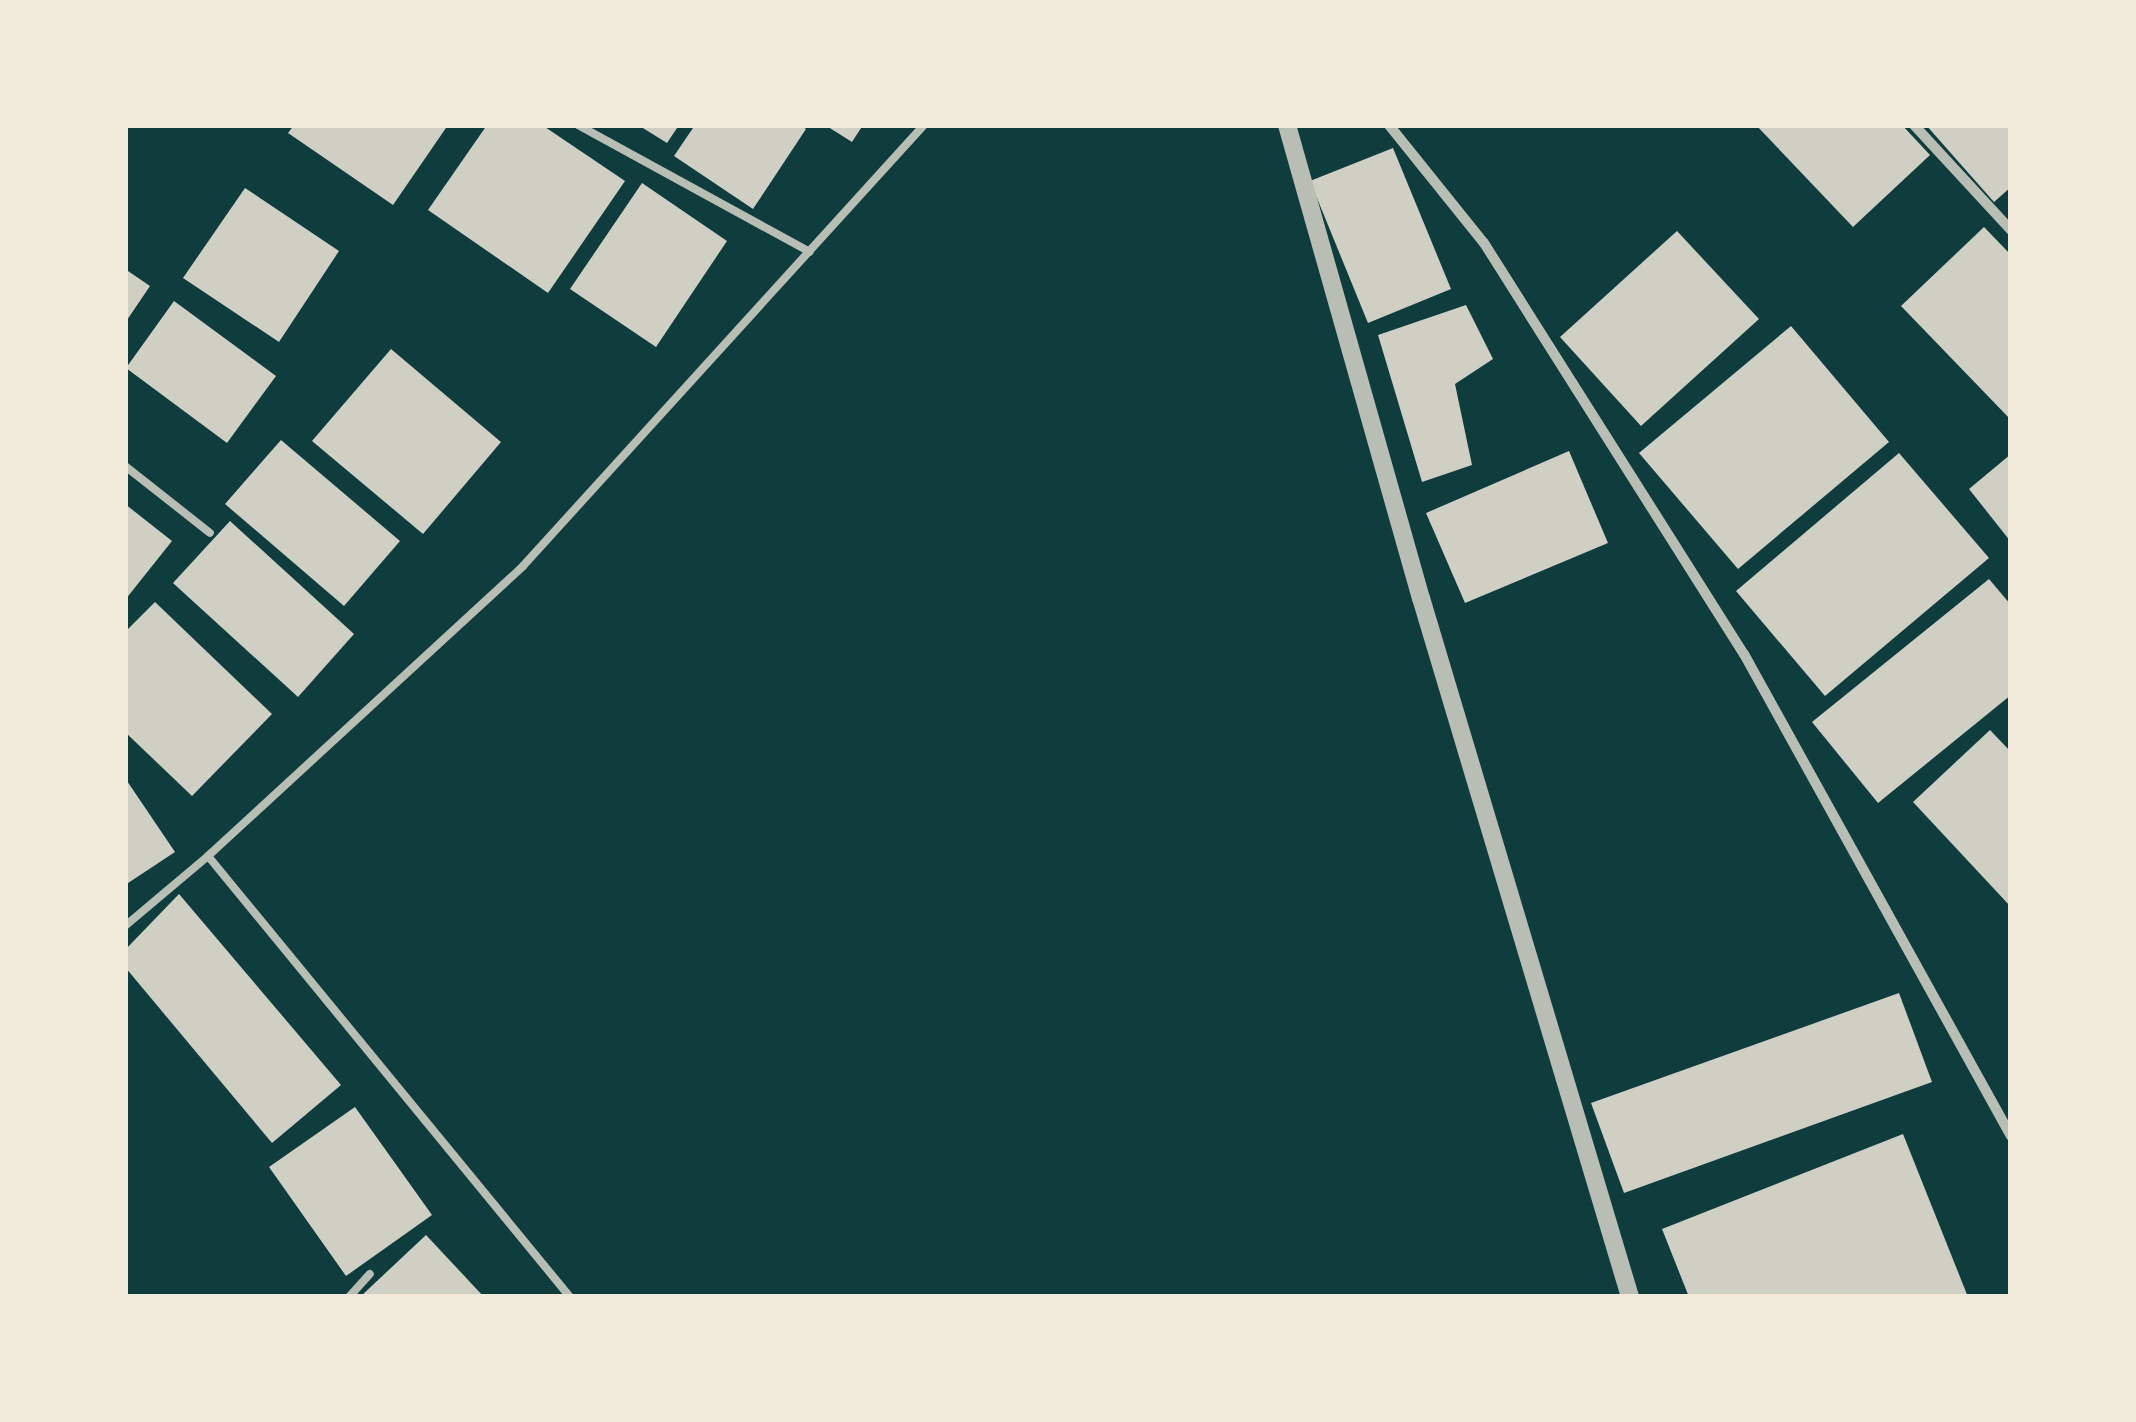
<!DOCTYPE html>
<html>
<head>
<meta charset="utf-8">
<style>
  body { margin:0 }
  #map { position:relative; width:2136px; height:1422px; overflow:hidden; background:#0f3d3e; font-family:Jost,sans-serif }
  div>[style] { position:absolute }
  .building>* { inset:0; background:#cfcfc3 }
  .service>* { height:8px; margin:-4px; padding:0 4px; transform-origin:4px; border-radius:4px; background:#b8beb3 }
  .minor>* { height:10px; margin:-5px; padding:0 5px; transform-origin:5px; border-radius:5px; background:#b8beb3 }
  .tertiary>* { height:18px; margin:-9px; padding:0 9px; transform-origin:9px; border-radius:9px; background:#b8beb3 }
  span { translate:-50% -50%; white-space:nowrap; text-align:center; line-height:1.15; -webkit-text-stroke:10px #f1e9da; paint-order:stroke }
  .frame { position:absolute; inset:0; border:128px solid #f1e9da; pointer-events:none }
</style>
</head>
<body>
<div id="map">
  <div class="building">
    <div style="clip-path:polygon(294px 125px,448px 125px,393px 205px,288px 133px)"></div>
    <div style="clip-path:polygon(487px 125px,542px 125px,625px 181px,548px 293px,428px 210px)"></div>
    <div style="clip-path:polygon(638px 125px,679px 125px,667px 143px)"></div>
    <div style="clip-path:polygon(695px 125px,800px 125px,806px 129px,753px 209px,674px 156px)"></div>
    <div style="clip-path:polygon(825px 125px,863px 125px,852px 142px)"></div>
    <div style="clip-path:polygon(1756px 125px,1902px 125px,1930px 155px,1853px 227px)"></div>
    <div style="clip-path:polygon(1926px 125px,2011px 125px,2011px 187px,1994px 202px)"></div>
    <div style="clip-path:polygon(1393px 148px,1451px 289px,1368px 323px,1310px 181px)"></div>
    <div style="clip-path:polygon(642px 183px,727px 241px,656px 347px,570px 289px)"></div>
    <div style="clip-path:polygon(245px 188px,339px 251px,279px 342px,183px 278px)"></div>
    <div style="clip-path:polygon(1984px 227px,2011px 255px,2011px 420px,1901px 306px)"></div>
    <div style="clip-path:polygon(1677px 231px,1759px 319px,1641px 426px,1560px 337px)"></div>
    <div style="clip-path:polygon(125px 269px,150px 286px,125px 323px)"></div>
    <div style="clip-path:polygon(174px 301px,276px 376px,227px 443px,126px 368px)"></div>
    <div style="clip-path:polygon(1466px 305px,1493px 359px,1455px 384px,1472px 465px,1422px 482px,1378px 335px)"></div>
    <div style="clip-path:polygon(1791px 326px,1889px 442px,1738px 569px,1639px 453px)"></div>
    <div style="clip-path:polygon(391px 349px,501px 442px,423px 534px,312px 441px)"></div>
    <div style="clip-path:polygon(281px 440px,400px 541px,344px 606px,225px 504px)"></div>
    <div style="clip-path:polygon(1569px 451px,1608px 543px,1465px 603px,1426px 513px)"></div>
    <div style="clip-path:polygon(1899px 453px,1989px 558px,1825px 696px,1736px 591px)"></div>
    <div style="clip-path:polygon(2011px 454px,2011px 542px,1969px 489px)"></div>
    <div style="clip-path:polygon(125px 504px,172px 541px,125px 600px)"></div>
    <div style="clip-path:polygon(230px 521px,354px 634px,298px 697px,173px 583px)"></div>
    <div style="clip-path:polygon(1989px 579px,2011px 605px,2011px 695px,1878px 803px,1812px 722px)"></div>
    <div style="clip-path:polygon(155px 602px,272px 714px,192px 796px,125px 732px,125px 632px)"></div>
    <div style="clip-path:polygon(1990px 730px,2011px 752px,2011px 907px,1913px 802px)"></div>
    <div style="clip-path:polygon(125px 778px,175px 852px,125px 885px)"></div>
    <div style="clip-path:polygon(179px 894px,341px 1085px,272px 1143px,125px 967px,125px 950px)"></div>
    <div style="clip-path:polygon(1899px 993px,1932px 1082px,1624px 1193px,1591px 1103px)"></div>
    <div style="clip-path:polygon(355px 1107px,432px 1215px,346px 1276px,269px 1167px)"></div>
    <div style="clip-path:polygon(1903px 1134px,1968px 1297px,1689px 1297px,1662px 1229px)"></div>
    <div style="clip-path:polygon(426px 1235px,484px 1297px,360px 1297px)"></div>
  </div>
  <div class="service">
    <div style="left:578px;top:125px;width:264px;rotate:28.7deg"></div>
    <div style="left:125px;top:466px;width:108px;rotate:38.2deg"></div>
    <div style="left:208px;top:856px;width:571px;rotate:50.62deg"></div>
    <div style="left:125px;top:926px;width:109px;rotate:-40.1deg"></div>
    <div style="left:208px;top:856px;width:428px;rotate:-42.6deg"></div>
    <div style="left:523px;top:566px;width:596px;rotate:-47.72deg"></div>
    <div style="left:349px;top:1297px;width:31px;rotate:-48deg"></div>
  </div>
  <div class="minor">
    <div style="left:1389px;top:125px;width:151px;rotate:51.2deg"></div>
    <div style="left:1484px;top:243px;width:486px;rotate:57.7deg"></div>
    <div style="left:1744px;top:654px;width:551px;rotate:61.02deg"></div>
    <div style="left:1914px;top:125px;width:143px;rotate:47.3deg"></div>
  </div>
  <div class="tertiary">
    <div style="left:1287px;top:125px;width:492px;rotate:74.2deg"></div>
    <div style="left:1421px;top:598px;width:730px;rotate:73.35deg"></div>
  </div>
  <div class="frame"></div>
</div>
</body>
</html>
